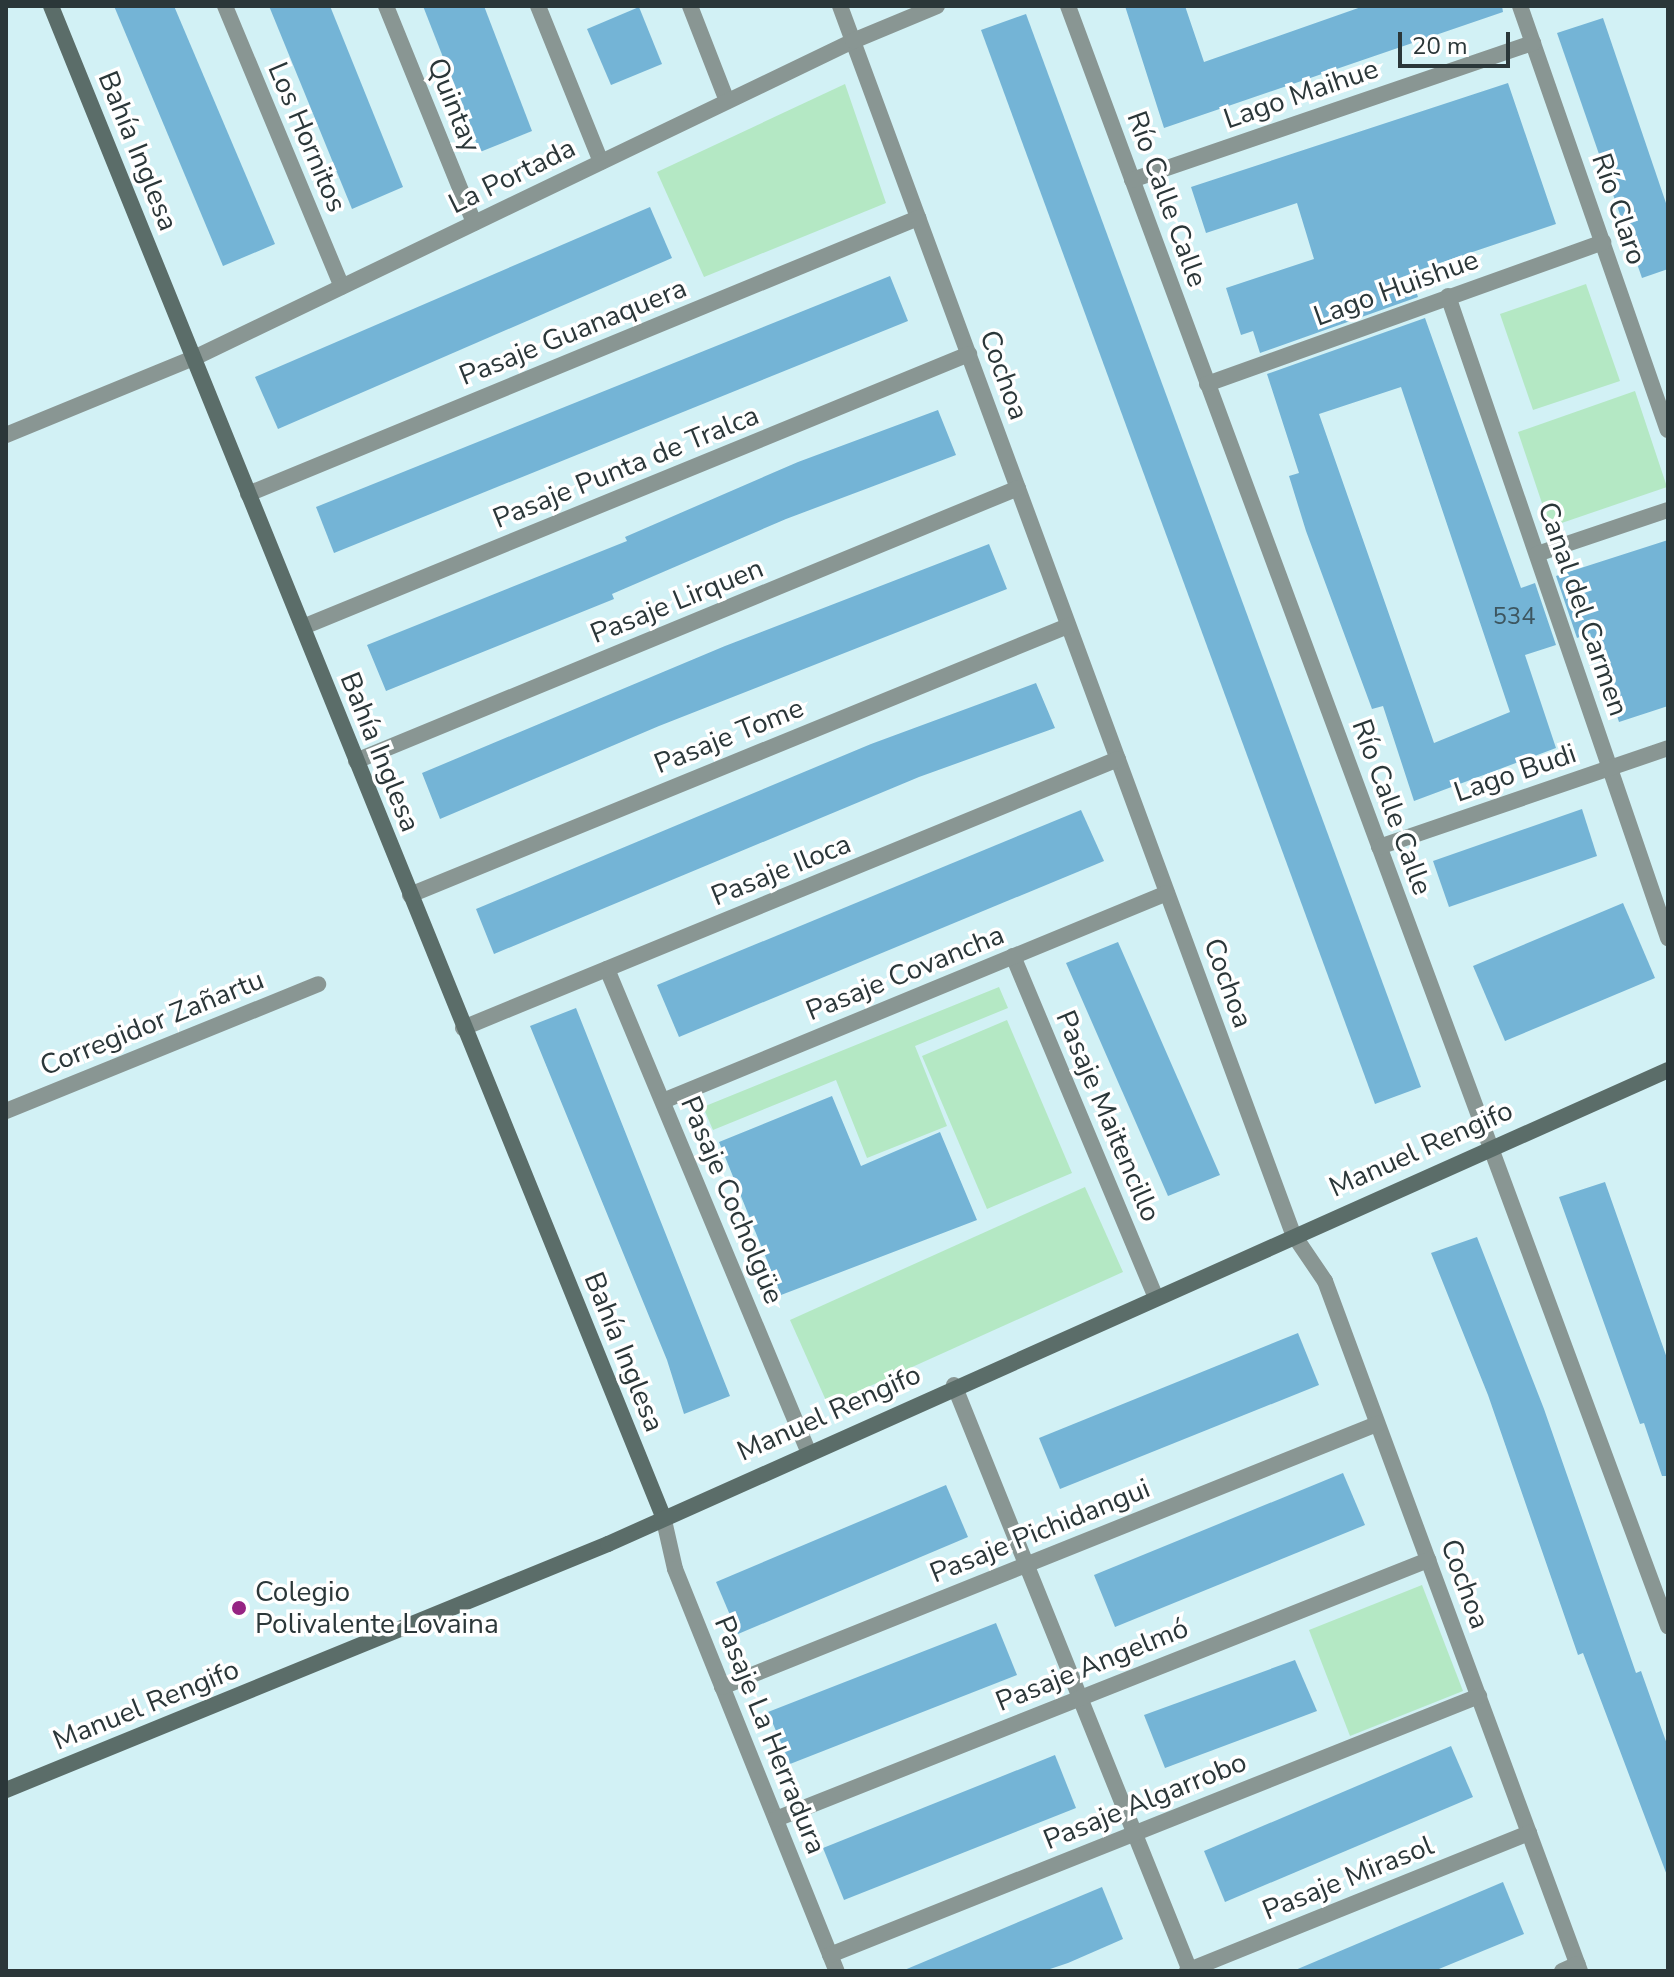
<!DOCTYPE html>
<html>
<head>
<meta charset="utf-8">
<style>
  body { margin:0 }
  #map { position:relative; width:1674px; height:1977px; overflow:hidden; background:#d2f1f5; font-family:"Nunito Sans",sans-serif }
  div>[style] { position:absolute }
  .green>* { inset:0; background:#b4e8c4 }
  .building>* { inset:0; background:#74b4d6 }
  .street>* { height:16px; margin:-8px; padding:0 8px; transform-origin:8px; border-radius:8px; background:#899693 }
  .secondary>* { height:16px; margin:-8px; padding:0 8px; transform-origin:8px; border-radius:8px; background:#5b6d69 }
  .dots>* { width:22px; height:22px; translate:-50% -50%; box-sizing:border-box; border:4px solid #fff; border-radius:50% }
  span { translate:-50% -50%; white-space:nowrap; text-align:center; line-height:1.15; -webkit-text-stroke:7px #fff; paint-order:stroke }
  .number-label { font-size:24px; color:#3d5660 }
  .number-label span { -webkit-text-stroke-width:0 }
  .street-label { font-size:28px; color:#2b3739 }
  .poi-label { font-size:28px; color:#2b3739 }
  .left { translate:0 -50%; text-align:left }
  .frame { position:absolute; inset:0; border:8px solid #2b3739; pointer-events:none }
  .scale { position:absolute; left:1398px; top:32px; width:112px; height:36px; box-sizing:border-box; border:4px solid #2b3739; border-top:0; padding-left:10px; font-size:24px; line-height:28px; white-space:nowrap; color:#2b3739; -webkit-text-stroke:6px #fff; paint-order:stroke }
</style>
</head>
<body>
<div id="map">
  <div class="green">
    <div style="clip-path:polygon(845px 84px,886px 203px,704px 277px,657px 172px)"></div>
    <div style="clip-path:polygon(1586px 284px,1620px 381px,1533px 410px,1500px 314px)"></div>
    <div style="clip-path:polygon(1635px 391px,1667px 487px,1550px 527px,1518px 432px)"></div>
    <div style="clip-path:polygon(999px 987px,1008px 1008px,915px 1046px,947px 1126px,867px 1158px,836px 1080px,713px 1130px,703px 1107px)"></div>
    <div style="clip-path:polygon(1007px 1020px,1072px 1173px,987px 1209px,922px 1056px)"></div>
    <div style="clip-path:polygon(1085px 1187px,1123px 1272px,828px 1405px,790px 1320px)"></div>
    <div style="clip-path:polygon(1422px 1585px,1463px 1691px,1350px 1736px,1309px 1630px)"></div>
  </div>
  <div class="building">
    <div style="clip-path:polygon(114px 6px,174px 6px,275px 244px,223px 266px)"></div>
    <div style="clip-path:polygon(269px 6px,330px 6px,403px 187px,352px 209px)"></div>
    <div style="clip-path:polygon(423px 6px,484px 6px,532px 131px,480px 152px)"></div>
    <div style="clip-path:polygon(1125px 6px,1185px 6px,1204px 62px,1364px 6px,1502px 6px,1503px 12px,1164px 128px)"></div>
    <div style="clip-path:polygon(639px 7px,662px 64px,611px 85px,587px 29px)"></div>
    <div style="clip-path:polygon(1026px 14px,1421px 1087px,1375px 1104px,981px 30px)"></div>
    <div style="clip-path:polygon(1603px 18px,1668px 209px,1668px 269px,1642px 278px,1557px 33px)"></div>
    <div style="clip-path:polygon(1508px 83px,1556px 224px,1410px 273px,1418px 297px,1260px 353px,1253px 331px,1241px 335px,1226px 288px,1314px 259px,1297px 203px,1206px 233px,1191px 187px)"></div>
    <div style="clip-path:polygon(650px 207px,672px 258px,278px 429px,255px 377px)"></div>
    <div style="clip-path:polygon(890px 276px,908px 321px,334px 553px,316px 507px)"></div>
    <div style="clip-path:polygon(evenodd,1425px 318px,1521px 588px,1535px 583px,1556px 645px,1525px 655px,1556px 748px,1414px 801px,1383px 706px,1372px 709px,1306px 531px,1289px 476px,1299px 473px,1267px 374px,1425px 318px,1401px 387px,1510px 712px,1434px 743px,1319px 414px,1401px 387px)"></div>
    <div style="clip-path:polygon(938px 410px,956px 455px,786px 519px,612px 594px,614px 599px,386px 691px,367px 645px,627px 541px,625px 537px,798px 462px)"></div>
    <div style="clip-path:polygon(1668px 540px,1668px 706px,1619px 722px,1590px 633px,1577px 638px,1556px 576px)"></div>
    <div style="clip-path:polygon(989px 544px,1007px 589px,659px 726px,440px 819px,422px 773px,725px 646px)"></div>
    <div style="clip-path:polygon(1036px 683px,1055px 728px,919px 777px,494px 954px,476px 909px,871px 744px)"></div>
    <div style="clip-path:polygon(1582px 809px,1597px 856px,1449px 907px,1433px 861px)"></div>
    <div style="clip-path:polygon(1081px 810px,1104px 861px,679px 1037px,657px 985px)"></div>
    <div style="clip-path:polygon(1623px 903px,1655px 978px,1505px 1041px,1473px 966px)"></div>
    <div style="clip-path:polygon(1118px 942px,1220px 1175px,1168px 1196px,1066px 963px)"></div>
    <div style="clip-path:polygon(576px 1008px,730px 1396px,684px 1414px,667px 1360px,530px 1026px)"></div>
    <div style="clip-path:polygon(832px 1096px,861px 1166px,940px 1132px,977px 1220px,781px 1295px,719px 1142px)"></div>
    <div style="clip-path:polygon(1605px 1182px,1668px 1361px,1668px 1476px,1662px 1476px,1644px 1423px,1640px 1424px,1559px 1197px)"></div>
    <div style="clip-path:polygon(1477px 1237px,1544px 1409px,1636px 1673px,1641px 1671px,1668px 1747px,1668px 1878px,1583px 1653px,1578px 1655px,1488px 1395px,1431px 1253px)"></div>
    <div style="clip-path:polygon(1298px 1333px,1319px 1385px,1060px 1489px,1039px 1438px)"></div>
    <div style="clip-path:polygon(1343px 1473px,1365px 1525px,1115px 1627px,1094px 1575px)"></div>
    <div style="clip-path:polygon(946px 1485px,968px 1537px,738px 1634px,716px 1582px)"></div>
    <div style="clip-path:polygon(996px 1623px,1017px 1675px,790px 1764px,768px 1712px)"></div>
    <div style="clip-path:polygon(1295px 1660px,1317px 1711px,1165px 1768px,1144px 1715px)"></div>
    <div style="clip-path:polygon(1451px 1746px,1473px 1797px,1225px 1902px,1204px 1851px)"></div>
    <div style="clip-path:polygon(1055px 1755px,1076px 1808px,844px 1900px,823px 1848px)"></div>
    <div style="clip-path:polygon(1503px 1882px,1524px 1934px,1434px 1971px,1293px 1971px)"></div>
    <div style="clip-path:polygon(1102px 1887px,1123px 1939px,1068px 1963px,1044px 1971px,902px 1971px)"></div>
  </div>
  <div class="street">
    <div style="left:225px;top:6px;width:304px;rotate:67.4deg"></div>
    <div style="left:386px;top:6px;width:234px;rotate:67.9deg"></div>
    <div style="left:538px;top:6px;width:168px;rotate:68deg"></div>
    <div style="left:690px;top:6px;width:102px;rotate:68.7deg"></div>
    <div style="left:840px;top:6px;width:1309px;rotate:69.75deg"></div>
    <div style="left:1293px;top:1234px;width:57px;rotate:55.8deg"></div>
    <div style="left:1325px;top:1281px;width:736px;rotate:69.72deg"></div>
    <div style="left:1068px;top:6px;width:1728px;rotate:69.68deg"></div>
    <div style="left:1520px;top:6px;width:449px;rotate:70.8deg"></div>
    <div style="left:1132px;top:180px;width:424px;rotate:-18.9deg"></div>
    <div style="left:1448px;top:296px;width:679px;rotate:71.08deg"></div>
    <div style="left:1207px;top:384px;width:421px;rotate:-19.7deg"></div>
    <div style="left:6px;top:435px;width:203px;rotate:-22.3deg"></div>
    <div style="left:194px;top:358px;width:731px;rotate:-25.69deg"></div>
    <div style="left:853px;top:41px;width:91px;rotate:-22.6deg"></div>
    <div style="left:248px;top:494px;width:725px;rotate:-22.39deg"></div>
    <div style="left:1537px;top:554px;width:138px;rotate:-18.6deg"></div>
    <div style="left:303px;top:627px;width:720px;rotate:-22.29deg"></div>
    <div style="left:356px;top:761px;width:716px;rotate:-22.41deg"></div>
    <div style="left:1379px;top:847px;width:305px;rotate:-18.9deg"></div>
    <div style="left:410px;top:895px;width:711px;rotate:-22.24deg"></div>
    <div style="left:1013px;top:956px;width:368px;rotate:67.3deg"></div>
    <div style="left:607px;top:969px;width:522px;rotate:67.36deg"></div>
    <div style="left:463px;top:1028px;width:708px;rotate:-22.33deg"></div>
    <div style="left:663px;top:1101px;width:545px;rotate:-22.43deg"></div>
    <div style="left:6px;top:1111px;width:337px;rotate:-22.1deg"></div>
    <div style="left:954px;top:1385px;width:632px;rotate:68.06deg"></div>
    <div style="left:663px;top:1516px;width:54px;rotate:77.2deg"></div>
    <div style="left:675px;top:1569px;width:433px;rotate:68.1deg"></div>
    <div style="left:722px;top:1687px;width:706px;rotate:-21.88deg"></div>
    <div style="left:776px;top:1819px;width:702px;rotate:-21.66deg"></div>
    <div style="left:830px;top:1955px;width:699px;rotate:-21.76deg"></div>
    <div style="left:1187px;top:1971px;width:369px;rotate:-22deg"></div>
    <div style="left:1562px;top:1971px;width:17px;rotate:-24deg"></div>
  </div>
  <div class="secondary">
    <div style="left:51px;top:6px;width:1629px;rotate:67.94deg"></div>
    <div style="left:6px;top:1790px;width:650px;rotate:-22.23deg"></div>
    <div style="left:608px;top:1544px;width:1161px;rotate:-24.09deg"></div>
  </div>
  <div class="dots">
    <div style="left:239px;top:1608px;background:#962483"></div>
  </div>
  <div class="number-label">
    <span style="left:1514px;top:617px">534</span>
  </div>
  <div class="street-label">
    <span style="left:1301px;top:94px;rotate:-19deg">Lago Maihue</span>
    <span style="left:454px;top:105px;rotate:68deg">Quintay</span>
    <span style="left:307px;top:137px;rotate:67deg">Los Hornitos</span>
    <span style="left:138px;top:151px;rotate:68deg">Bahía Inglesa</span>
    <span style="left:512px;top:176px;rotate:-26deg">La Portada</span>
    <span style="left:1167px;top:199px;rotate:70deg">Río Calle Calle</span>
    <span style="left:1619px;top:209px;rotate:71deg">Río Claro</span>
    <span style="left:1396px;top:288px;rotate:-20deg">Lago Huishue</span>
    <span style="left:573px;top:332px;rotate:-22deg">Pasaje Guanaquera</span>
    <span style="left:1004px;top:375px;rotate:70deg">Cochoa</span>
    <span style="left:626px;top:467px;rotate:-22deg">Pasaje Punta de Tralca</span>
    <span style="left:677px;top:601px;rotate:-22deg">Pasaje Lirquen</span>
    <span style="left:1583px;top:609px;rotate:71deg">Canal del Carmen</span>
    <span style="left:729px;top:736px;rotate:-22deg">Pasaje Tome</span>
    <span style="left:380px;top:752px;rotate:68deg">Bahía Inglesa</span>
    <span style="left:1515px;top:773px;rotate:-19deg">Lago Budi</span>
    <span style="left:1392px;top:807px;rotate:70deg">Río Calle Calle</span>
    <span style="left:781px;top:870px;rotate:-22deg">Pasaje Iloca</span>
    <span style="left:905px;top:973px;rotate:-22deg">Pasaje Covancha</span>
    <span style="left:1228px;top:983px;rotate:70deg">Cochoa</span>
    <span style="left:152px;top:1023px;rotate:-22deg">Corregidor Zañartu</span>
    <span style="left:1108px;top:1116px;rotate:67deg">Pasaje Maitencillo</span>
    <span style="left:1421px;top:1149px;rotate:-24deg">Manuel Rengifo</span>
    <span style="left:732px;top:1200px;rotate:67deg">Pasaje Cocholgüe</span>
    <span style="left:624px;top:1352px;rotate:68deg">Bahía Inglesa</span>
    <span style="left:829px;top:1413px;rotate:-24deg">Manuel Rengifo</span>
    <span style="left:1040px;top:1531px;rotate:-22deg">Pasaje Pichidangui</span>
    <span style="left:1465px;top:1584px;rotate:70deg">Cochoa</span>
    <span style="left:1092px;top:1665px;rotate:-22deg">Pasaje Angelmó</span>
    <span style="left:146px;top:1705px;rotate:-22deg">Manuel Rengifo</span>
    <span style="left:770px;top:1735px;rotate:68deg">Pasaje La Herradura</span>
    <span style="left:1145px;top:1801px;rotate:-22deg">Pasaje Algarrobo</span>
    <span style="left:1348px;top:1878px;rotate:-22deg">Pasaje Mirasol</span>
  </div>
  <div class="poi-label">
    <span class="left" style="left:255px;top:1608px">Colegio<br>Polivalente Lovaina</span>
  </div>
  <div class="frame"></div>
  <div class="scale">20 m</div>
</div>
</body>
</html>
